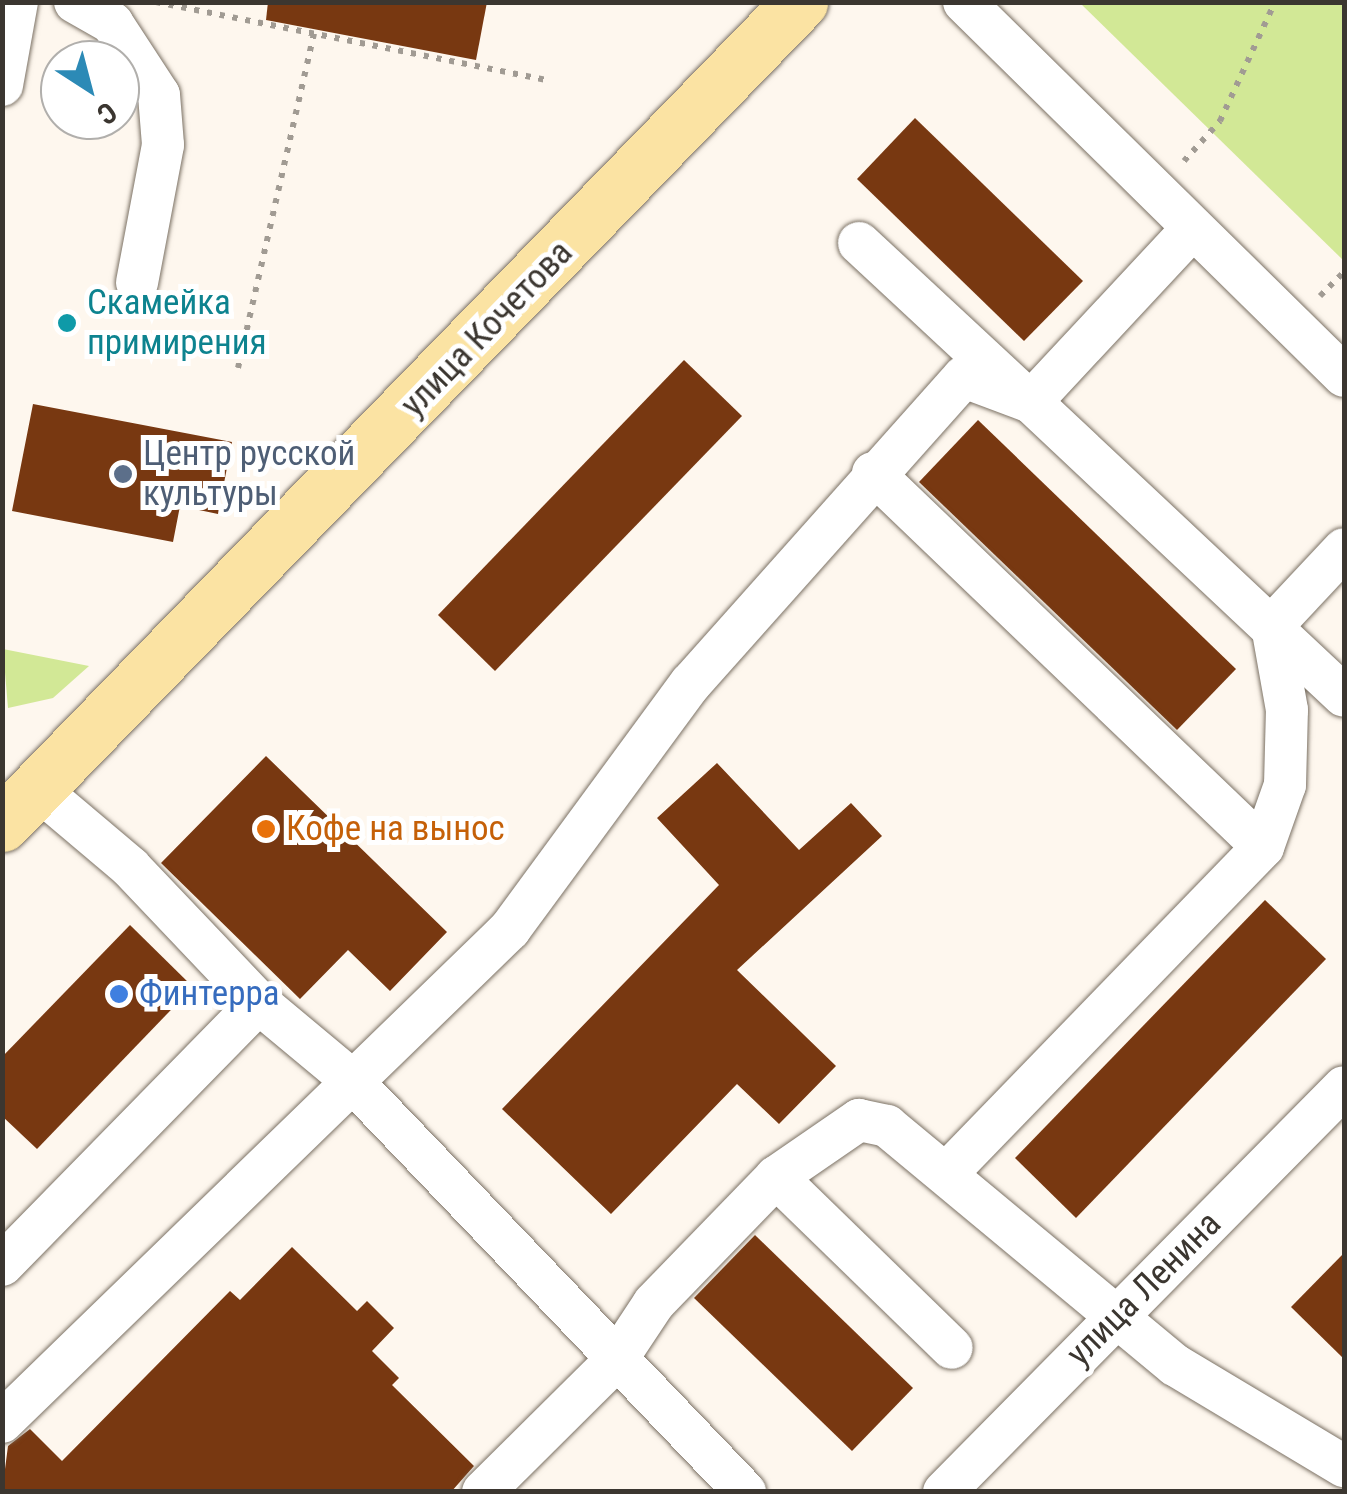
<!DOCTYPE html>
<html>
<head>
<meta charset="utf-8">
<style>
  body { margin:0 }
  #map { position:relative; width:1347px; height:1494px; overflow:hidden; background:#fef7ee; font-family:"Roboto Condensed",sans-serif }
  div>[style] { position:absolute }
  .green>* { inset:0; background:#d2e896 }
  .building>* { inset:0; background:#783811 }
  .path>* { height:6px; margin-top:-3px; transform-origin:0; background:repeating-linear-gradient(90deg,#a19b93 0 5px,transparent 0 13px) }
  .roads { filter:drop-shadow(0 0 2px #7b7164) drop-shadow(0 0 2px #7b7164) }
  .minor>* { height:42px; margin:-21px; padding:0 21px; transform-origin:21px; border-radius:21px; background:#fff }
  .major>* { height:55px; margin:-27.5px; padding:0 27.5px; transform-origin:27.5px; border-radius:27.5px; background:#fbe3a3 }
  .dots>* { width:28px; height:28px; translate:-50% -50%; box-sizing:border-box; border:5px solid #fff; border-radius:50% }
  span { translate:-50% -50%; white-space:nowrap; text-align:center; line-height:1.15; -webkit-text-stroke:10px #fff; paint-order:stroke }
  .culture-label { font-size:35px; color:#0d838f }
  .left { translate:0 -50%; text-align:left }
  .street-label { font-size:35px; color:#3b3630 }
  .service-label { font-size:35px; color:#4e5e75 }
  .food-label { font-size:35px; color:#c56008 }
  .shop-label { font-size:35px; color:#366cbe }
  .frame { position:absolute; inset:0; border:5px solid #3b3630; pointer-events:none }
  .north { position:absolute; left:40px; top:40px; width:100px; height:100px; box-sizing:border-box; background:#fff; border:2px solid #b1afac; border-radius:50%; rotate:144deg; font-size:28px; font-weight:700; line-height:40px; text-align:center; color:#3b3630 }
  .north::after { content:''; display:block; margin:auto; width:35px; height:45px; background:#2c8ab6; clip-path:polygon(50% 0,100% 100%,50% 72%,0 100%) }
</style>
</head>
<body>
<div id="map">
  <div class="green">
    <div style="clip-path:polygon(1080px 3px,1344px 3px,1344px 261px)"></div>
    <div style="clip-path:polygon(3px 649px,89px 666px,53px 698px,8px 708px)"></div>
  </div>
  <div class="building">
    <div style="clip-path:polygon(268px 2px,487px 2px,476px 60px,266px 20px)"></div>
    <div style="clip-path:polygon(915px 118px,1083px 281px,1024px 341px,857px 179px)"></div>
    <div style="clip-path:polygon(684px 360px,742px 416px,495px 671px,438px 615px)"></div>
    <div style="clip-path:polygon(33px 404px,232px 442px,218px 514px,180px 506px,173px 542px,12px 511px)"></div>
    <div style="clip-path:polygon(978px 420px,1236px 669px,1177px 730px,919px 482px)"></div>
    <div style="clip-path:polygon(266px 756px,447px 932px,390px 991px,348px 950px,300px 999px,161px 863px)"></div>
    <div style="clip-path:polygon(717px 763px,799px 850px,851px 803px,882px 836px,737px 970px,836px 1066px,779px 1124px,737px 1084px,611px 1214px,502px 1109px,719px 885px,657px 818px)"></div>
    <div style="clip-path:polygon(1265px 900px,1326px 959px,1076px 1218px,1015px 1158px)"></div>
    <div style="clip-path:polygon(130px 925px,193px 987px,37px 1149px,2px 1116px,2px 1057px)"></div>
    <div style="clip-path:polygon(755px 1235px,913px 1388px,852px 1451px,694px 1298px)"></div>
    <div style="clip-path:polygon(292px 1247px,357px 1311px,367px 1301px,394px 1328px,372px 1351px,399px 1378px,392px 1385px,474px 1466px,451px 1492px,2px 1492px,8px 1446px,30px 1429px,62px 1461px,230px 1291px,240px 1300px)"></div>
    <div style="clip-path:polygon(1344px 1253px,1344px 1359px,1291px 1307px)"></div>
  </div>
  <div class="path">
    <div style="left:156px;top:2px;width:402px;rotate:11.3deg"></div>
    <div style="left:1184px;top:161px;width:54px;rotate:-48deg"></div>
    <div style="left:1220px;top:121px;width:131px;rotate:-65.2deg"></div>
    <div style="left:1320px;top:296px;width:34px;rotate:-45deg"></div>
    <div style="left:238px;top:368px;width:343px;rotate:-77.2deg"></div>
  </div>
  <div class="roads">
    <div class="minor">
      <div style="left:75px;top:2px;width:43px;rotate:29.6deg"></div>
      <div style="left:112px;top:23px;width:86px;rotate:56.9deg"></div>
      <div style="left:159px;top:95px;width:50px;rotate:85.4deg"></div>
      <div style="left:163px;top:145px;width:140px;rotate:100.7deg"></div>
      <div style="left:964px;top:2px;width:533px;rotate:44.54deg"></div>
      <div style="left:2px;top:85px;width:84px;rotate:-79.8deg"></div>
      <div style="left:1193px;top:228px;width:238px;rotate:133deg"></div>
      <div style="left:1031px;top:402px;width:429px;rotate:43.2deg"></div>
      <div style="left:859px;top:243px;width:214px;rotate:42.9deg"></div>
      <div style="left:873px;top:473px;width:540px;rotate:43.8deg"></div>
      <div style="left:259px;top:1003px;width:117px;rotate:39.8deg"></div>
      <div style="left:349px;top:1078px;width:573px;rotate:46.27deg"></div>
      <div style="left:947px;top:1173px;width:454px;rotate:-45.9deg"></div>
      <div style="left:1263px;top:847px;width:66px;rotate:-70.5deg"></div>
      <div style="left:1285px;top:785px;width:75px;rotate:-88.5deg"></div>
      <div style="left:1287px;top:710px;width:85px;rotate:-100.1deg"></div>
      <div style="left:1272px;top:626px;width:105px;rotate:-46.9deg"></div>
      <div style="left:776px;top:1177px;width:245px;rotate:44.2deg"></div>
      <div style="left:2px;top:1265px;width:367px;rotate:-45.6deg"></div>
      <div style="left:259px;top:1003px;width:187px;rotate:-133.5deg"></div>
      <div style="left:130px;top:867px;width:118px;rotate:-139.8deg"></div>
      <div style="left:2px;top:1422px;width:708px;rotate:-44.14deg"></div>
      <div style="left:510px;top:929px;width:305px;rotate:-53.7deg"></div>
      <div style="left:691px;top:683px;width:410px;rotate:-48.3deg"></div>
      <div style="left:964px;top:377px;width:72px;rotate:20.5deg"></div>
      <div style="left:483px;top:1492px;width:189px;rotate:-44.8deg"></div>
      <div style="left:617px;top:1359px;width:67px;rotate:-56.5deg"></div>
      <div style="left:654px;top:1303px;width:175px;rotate:-45.9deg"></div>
      <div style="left:776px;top:1177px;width:101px;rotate:-34.5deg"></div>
      <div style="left:859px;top:1120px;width:29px;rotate:12deg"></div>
      <div style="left:887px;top:1126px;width:374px;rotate:39.7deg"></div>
      <div style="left:1175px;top:1365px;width:197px;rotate:30.9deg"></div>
      <div style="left:944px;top:1492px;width:569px;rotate:-45.36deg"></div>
    </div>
    <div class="major">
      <div style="left:2px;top:824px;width:1146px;rotate:-45.85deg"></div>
    </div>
  </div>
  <div class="dots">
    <div style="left:67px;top:323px;background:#0f9aa8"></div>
    <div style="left:123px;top:474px;background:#5c6f8a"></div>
    <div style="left:266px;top:829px;background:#e8710a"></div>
    <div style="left:119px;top:994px;background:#3f7fe0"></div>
  </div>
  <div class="culture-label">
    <span class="left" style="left:87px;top:323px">Скамейка<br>примирения</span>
  </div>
  <div class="street-label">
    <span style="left:487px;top:329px;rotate:-46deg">улица Кочетова</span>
    <span style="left:1144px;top:1289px;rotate:-45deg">улица Ленина</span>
  </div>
  <div class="service-label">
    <span class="left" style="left:143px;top:474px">Центр русской<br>культуры</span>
  </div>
  <div class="food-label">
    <span class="left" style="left:286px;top:829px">Кофе на вынос</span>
  </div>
  <div class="shop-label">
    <span class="left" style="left:139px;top:994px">Финтерра</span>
  </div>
  <div class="frame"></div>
  <div class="north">С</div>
</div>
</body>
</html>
